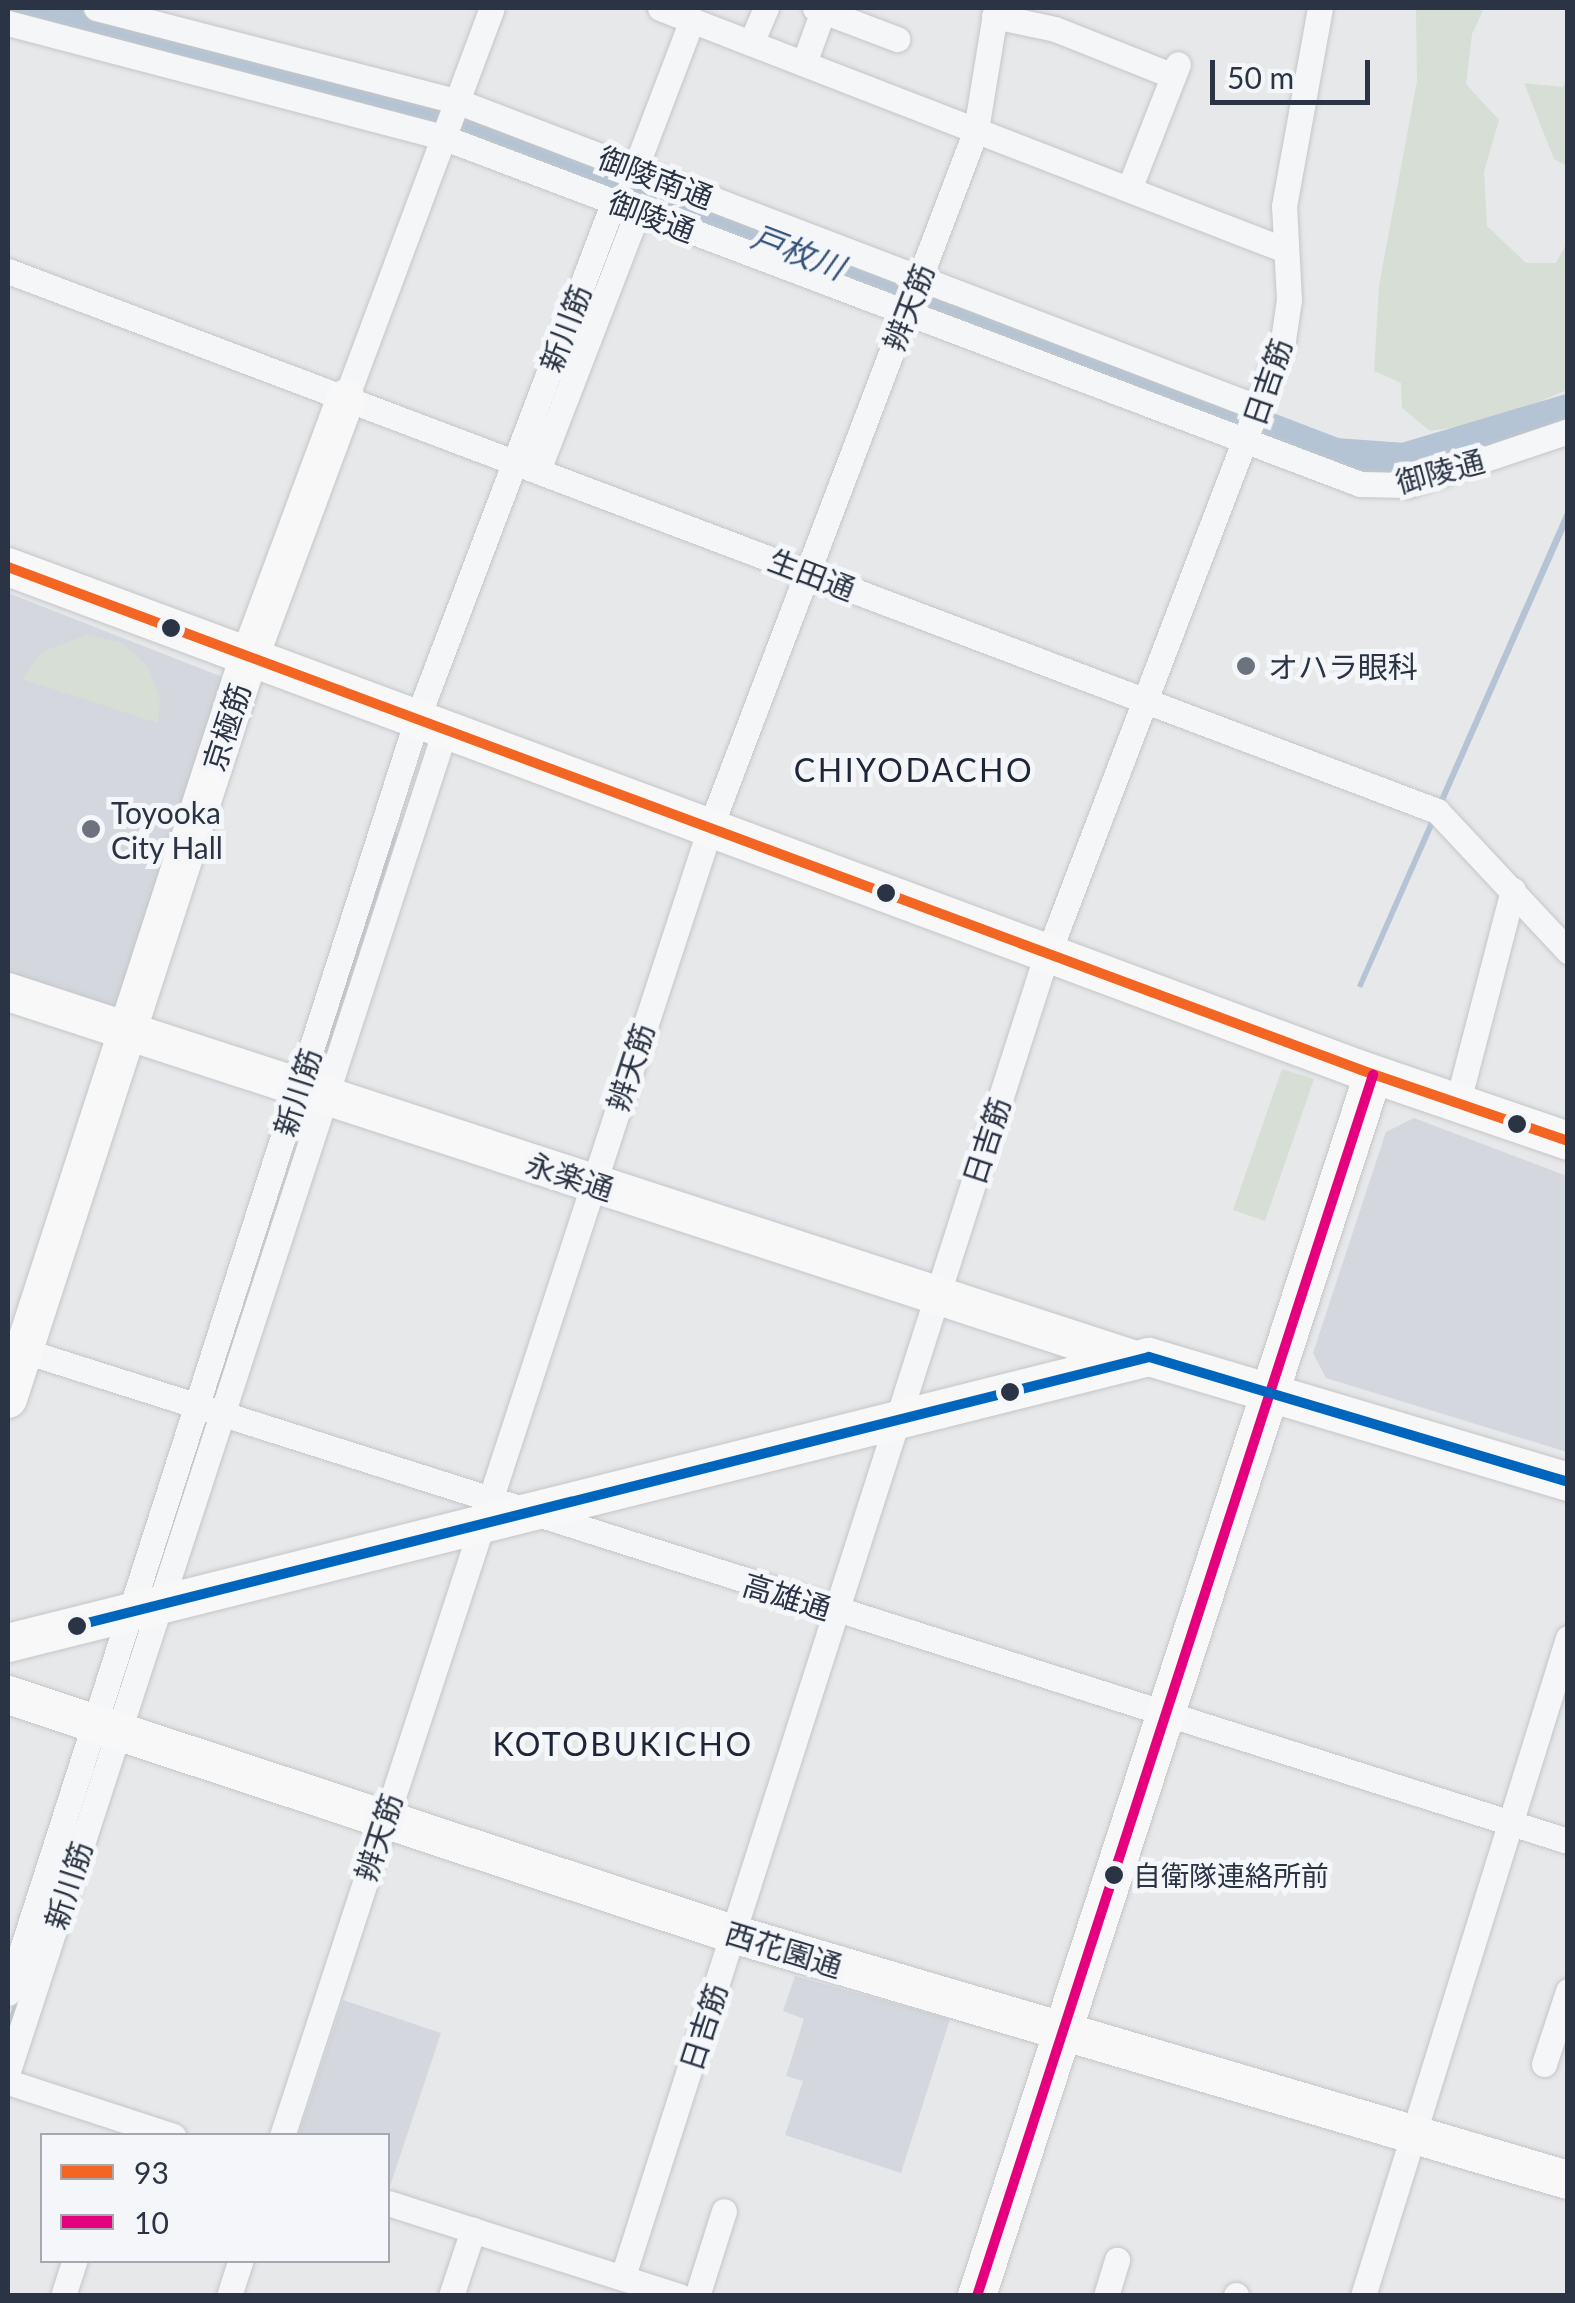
<!DOCTYPE html>
<html>
<head>
<meta charset="utf-8">
<style>
  body { margin:0 }
  #map { position:relative; width:1575px; height:2303px; overflow:hidden; background:#e6e8ea; font-family:Lato,"Noto Sans JP",sans-serif }
  div>[style] { position:absolute }
  .built>* { inset:0; background:#d4d7dd }
  .green>* { inset:0; background:#d6ded6 }
  .water>* { inset:0; background:#b4c4d5 }
  .stream>* { height:6px; margin:-3px; padding:0 3px; transform-origin:3px; border-radius:3px; background:#b4c4d5 }
  .river>* { height:38px; margin:-19px; padding:0 19px; transform-origin:19px; border-radius:19px; background:#b4c4d5 }
  .roads { filter:drop-shadow(0 0 2px #c4c6c8) drop-shadow(0 0 2px #c4c6c8) }
  .street>* { height:25px; margin:-12.5px; padding:0 12.5px; transform-origin:12.5px; border-radius:12.5px; background:#f5f6f7 }
  .secondary>* { height:38px; margin:-19px; padding:0 19px; transform-origin:19px; border-radius:19px; background:#f8f8f8 }
  .bus-1>* { height:10px; margin:-5px; padding:0 5px; transform-origin:5px; border-radius:5px; background:#f26522 }
  .bus-2>* { height:10px; margin:-5px; padding:0 5px; transform-origin:5px; border-radius:5px; background:#e5007d }
  .bus-3>* { height:10px; margin:-5px; padding:0 5px; transform-origin:5px; border-radius:5px; background:#0065bd }
  .dots>* { width:28px; height:28px; translate:-50% -50%; box-sizing:border-box; border:5px solid #f4f6f9; border-radius:50% }
  span { translate:-50% -50%; white-space:nowrap; text-align:center; line-height:1.15; -webkit-text-stroke:10px #f4f6f9; paint-order:stroke }
  .bus-label { font-size:28px; color:#2b3445 }
  .left { translate:0 -50%; text-align:left }
  .street-label { font-size:30px; color:#2b3445 }
  .poi-label { font-size:30px; color:#2b3445 }
  .water-label { font-size:32px; color:#34527a; font-style:italic }
  .neighbourhood-label { font-size:32px; color:#1d2536; letter-spacing:2.5px }
  .frame { position:absolute; inset:0; border:10px solid #2b3445; pointer-events:none }
  .legend { position:absolute; left:40px; top:2133px; width:350px; height:130px; box-sizing:border-box; background:#f4f6f9; border:2px solid #a4a8b1; margin:0; padding:12px 18px; list-style:none; font-size:30px; color:#2b3445 }
  .legend li { display:flex; align-items:center; gap:20px; height:50px }
  .legend b { width:50px; border:2px solid #a4a8b1 }
  .scale { position:absolute; left:1210px; top:60px; width:160px; height:45px; box-sizing:border-box; border:5px solid #2b3445; border-top:0; padding-left:12px; font-size:30px; line-height:35px; white-space:nowrap; color:#2b3445; -webkit-text-stroke:8px #f4f6f9; paint-order:stroke }
</style>
</head>
<body>
<div id="map">
  <div class="built">
    <div style="clip-path:polygon(8px 593px,225px 678px,113px 1016px,8px 981px)"></div>
    <div style="clip-path:polygon(1414px 1118px,1567px 1176px,1567px 1452px,1326px 1378px,1313px 1353px,1386px 1132px)"></div>
    <div style="clip-path:polygon(795px 1976px,950px 2019px,901px 2173px,785px 2135px,803px 2081px,786px 2076px,804px 2019px,783px 2011px)"></div>
    <div style="clip-path:polygon(343px 2000px,441px 2033px,388px 2192px,388px 2136px,298px 2136px)"></div>
  </div>
  <div class="green">
    <div style="clip-path:polygon(1416px 8px,1484px 8px,1472px 34px,1466px 84px,1499px 120px,1484px 172px,1487px 226px,1526px 263px,1556px 263px,1568px 240px,1567px 390px,1493px 421px,1430px 431px,1402px 408px,1401px 383px,1374px 371px,1379px 286px,1417px 81px)"></div>
    <div style="clip-path:polygon(1567px 79px,1567px 166px,1554px 159px,1524px 83px,1563px 87px)"></div>
    <div style="clip-path:polygon(87px 635px,122px 643px,148px 666px,160px 699px,158px 723px,22px 679px,43px 651px)"></div>
    <div style="clip-path:polygon(1282px 1069px,1314px 1079px,1265px 1221px,1233px 1210px)"></div>
  </div>
  <div class="water">
    <div style="clip-path:polygon(1567px 508px,1567px 525px,1362px 988px,1357px 986px)"></div>
  </div>
  <div class="stream">
    <div style="left:314px;top:1081px;width:259px;rotate:-72deg"></div>
    <div style="left:214px;top:1391px;width:33px;rotate:-72deg"></div>
    <div style="left:8px;top:2031px;width:40px;rotate:-72deg"></div>
  </div>
  <div class="river">
    <div style="left:21px;top:8px;width:476px;rotate:15deg"></div>
    <div style="left:481px;top:131px;width:914px;rotate:20.89deg"></div>
    <div style="left:1335px;top:457px;width:69px;rotate:4.1deg"></div>
    <div style="left:1404px;top:462px;width:171px;rotate:-16.6deg"></div>
  </div>
  <div class="roads">
    <div class="street">
      <div style="left:96px;top:8px;width:375px;rotate:14.5deg"></div>
      <div style="left:459px;top:102px;width:857px;rotate:20.93deg"></div>
      <div style="left:660px;top:8px;width:670px;rotate:21.17deg"></div>
      <div style="left:815px;top:8px;width:88px;rotate:20.7deg"></div>
      <div style="left:994px;top:16px;width:62px;rotate:12deg"></div>
      <div style="left:1055px;top:29px;width:127px;rotate:21.7deg"></div>
      <div style="left:8px;top:23px;width:452px;rotate:14.7deg"></div>
      <div style="left:445px;top:138px;width:978px;rotate:20.71deg"></div>
      <div style="left:1360px;top:484px;width:48px;rotate:1.2deg"></div>
      <div style="left:1408px;top:485px;width:169px;rotate:-18.6deg"></div>
      <div style="left:751px;top:43px;width:38px;rotate:-67deg"></div>
      <div style="left:804px;top:63px;width:59px;rotate:-70deg"></div>
      <div style="left:635px;top:169px;width:160px;rotate:-69.1deg"></div>
      <div style="left:1129px;top:189px;width:134px;rotate:-68.6deg"></div>
      <div style="left:8px;top:271px;width:1528px;rotate:20.7deg"></div>
      <div style="left:1437px;top:811px;width:192px;rotate:46.9deg"></div>
      <div style="left:346px;top:398px;width:416px;rotate:-69.5deg"></div>
      <div style="left:538px;top:470px;width:278px;rotate:-68.9deg"></div>
      <div style="left:1457px;top:1105px;width:222px;rotate:-75.4deg"></div>
      <div style="left:9px;top:1346px;width:1636px;rotate:17.62deg"></div>
      <div style="left:8px;top:1993px;width:1338px;rotate:-72.2deg"></div>
      <div style="left:417px;top:719px;width:554px;rotate:-69.18deg"></div>
      <div style="left:1544px;top:2064px;width:77px;rotate:-71.8deg"></div>
      <div style="left:8px;top:2071px;width:1410px;rotate:-71.95deg"></div>
      <div style="left:8px;top:2082px;width:174px;rotate:18.1deg"></div>
      <div style="left:282px;top:2136px;width:1376px;rotate:-71.88deg"></div>
      <div style="left:710px;top:828px;width:747px;rotate:-69.14deg"></div>
      <div style="left:976px;top:130px;width:124px;rotate:-80.7deg"></div>
      <div style="left:388px;top:2203px;width:306px;rotate:17.7deg"></div>
      <div style="left:623px;top:2276px;width:1369px;rotate:-72.23deg"></div>
      <div style="left:1041px;top:972px;width:677px;rotate:-69.05deg"></div>
      <div style="left:1283px;top:340px;width:40px;rotate:-81.5deg"></div>
      <div style="left:1289px;top:300px;width:94px;rotate:-93deg"></div>
      <div style="left:1284px;top:206px;width:201px;rotate:-79.7deg"></div>
      <div style="left:64px;top:2293px;width:35px;rotate:-72deg"></div>
      <div style="left:229px;top:2296px;width:38px;rotate:-72deg"></div>
      <div style="left:451px;top:2296px;width:70px;rotate:-71.6deg"></div>
      <div style="left:697px;top:2296px;width:89px;rotate:-72.4deg"></div>
      <div style="left:1106px;top:2296px;width:38px;rotate:-73deg"></div>
      <div style="left:1236px;top:2296px;width:1px;rotate:-90deg"></div>
      <div style="left:1363px;top:2296px;width:689px;rotate:-72.7deg"></div>
    </div>
    <div class="secondary">
      <div style="left:8px;top:567px;width:1443px;rotate:20.39deg"></div>
      <div style="left:1361px;top:1070px;width:219px;rotate:18.9deg"></div>
      <div style="left:8px;top:992px;width:1182px;rotate:18.08deg"></div>
      <div style="left:8px;top:1399px;width:764px;rotate:-72.02deg"></div>
      <div style="left:244px;top:672px;width:292px;rotate:-69.6deg"></div>
      <div style="left:8px;top:1643px;width:1176px;rotate:-14.07deg"></div>
      <div style="left:1149px;top:1357px;width:437px;rotate:16.6deg"></div>
      <div style="left:8px;top:1695px;width:763px;rotate:18.25deg"></div>
      <div style="left:733px;top:1934px;width:870px;rotate:16.42deg"></div>
      <div style="left:977px;top:2296px;width:1284px;rotate:-72.03deg"></div>
    </div>
  </div>
  <div class="bus-1">
    <div style="left:8px;top:567px;width:1443px;rotate:20.39deg"></div>
    <div style="left:1361px;top:1070px;width:219px;rotate:18.9deg"></div>
  </div>
  <div class="bus-2">
    <div style="left:977px;top:2296px;width:1284px;rotate:-72.03deg"></div>
  </div>
  <div class="bus-3">
    <div style="left:71px;top:1627px;width:1111px;rotate:-14.06deg"></div>
    <div style="left:1149px;top:1357px;width:437px;rotate:16.6deg"></div>
  </div>
  <div class="dots">
    <div style="left:171px;top:628px;background:#2b3445"></div>
    <div style="left:1246px;top:666px;background:#6c737f"></div>
    <div style="left:91px;top:829px;background:#6c737f"></div>
    <div style="left:886px;top:893px;background:#2b3445"></div>
    <div style="left:1517px;top:1124px;background:#2b3445"></div>
    <div style="left:1010px;top:1392px;background:#2b3445"></div>
    <div style="left:77px;top:1626px;background:#2b3445"></div>
    <div style="left:1114px;top:1875px;background:#2b3445"></div>
  </div>
  <div class="bus-label">
    <span class="left" style="left:1133px;top:1875px">自衛隊連絡所前</span>
  </div>
  <div class="street-label">
    <span style="left:656px;top:177px;rotate:21deg">御陵南通</span>
    <span style="left:652px;top:216px;rotate:21deg">御陵通</span>
    <span style="left:908px;top:307px;rotate:-69deg">辨天筋</span>
    <span style="left:565px;top:328px;rotate:-69deg">新川筋</span>
    <span style="left:1267px;top:382px;rotate:-71deg">日吉筋</span>
    <span style="left:1440px;top:471px;rotate:-15deg">御陵通</span>
    <span style="left:812px;top:574px;rotate:21deg">生田通</span>
    <span style="left:226px;top:727px;rotate:-72deg">京極筋</span>
    <span style="left:630px;top:1067px;rotate:-72deg">辨天筋</span>
    <span style="left:297px;top:1092px;rotate:-72deg">新川筋</span>
    <span style="left:986px;top:1141px;rotate:-72deg">日吉筋</span>
    <span style="left:570px;top:1176px;rotate:18deg">永楽通</span>
    <span style="left:787px;top:1596px;rotate:17deg">高雄通</span>
    <span style="left:378px;top:1837px;rotate:-72deg">辨天筋</span>
    <span style="left:68px;top:1885px;rotate:-72deg">新川筋</span>
    <span style="left:784px;top:1949px;rotate:17deg">西花園通</span>
    <span style="left:703px;top:2027px;rotate:-72deg">日吉筋</span>
  </div>
  <div class="poi-label">
    <span class="left" style="left:1268px;top:666px">オハラ眼科</span>
    <span class="left" style="left:111px;top:829px">Toyooka<br>City Hall</span>
  </div>
  <div class="water-label">
    <span style="left:798px;top:252px;rotate:21deg">戸枚川</span>
  </div>
  <div class="neighbourhood-label">
    <span style="left:914px;top:770px">CHIYODACHO</span>
    <span style="left:623px;top:1744px">KOTOBUKICHO</span>
  </div>
  <div class="frame"></div>
  <ul class="legend">
  <li><b style="height:12px;background:#f26522"></b>93</li>
  <li><b style="height:12px;background:#e5007d"></b>10</li>
  </ul>
  <div class="scale">50 m</div>
</div>
</body>
</html>
